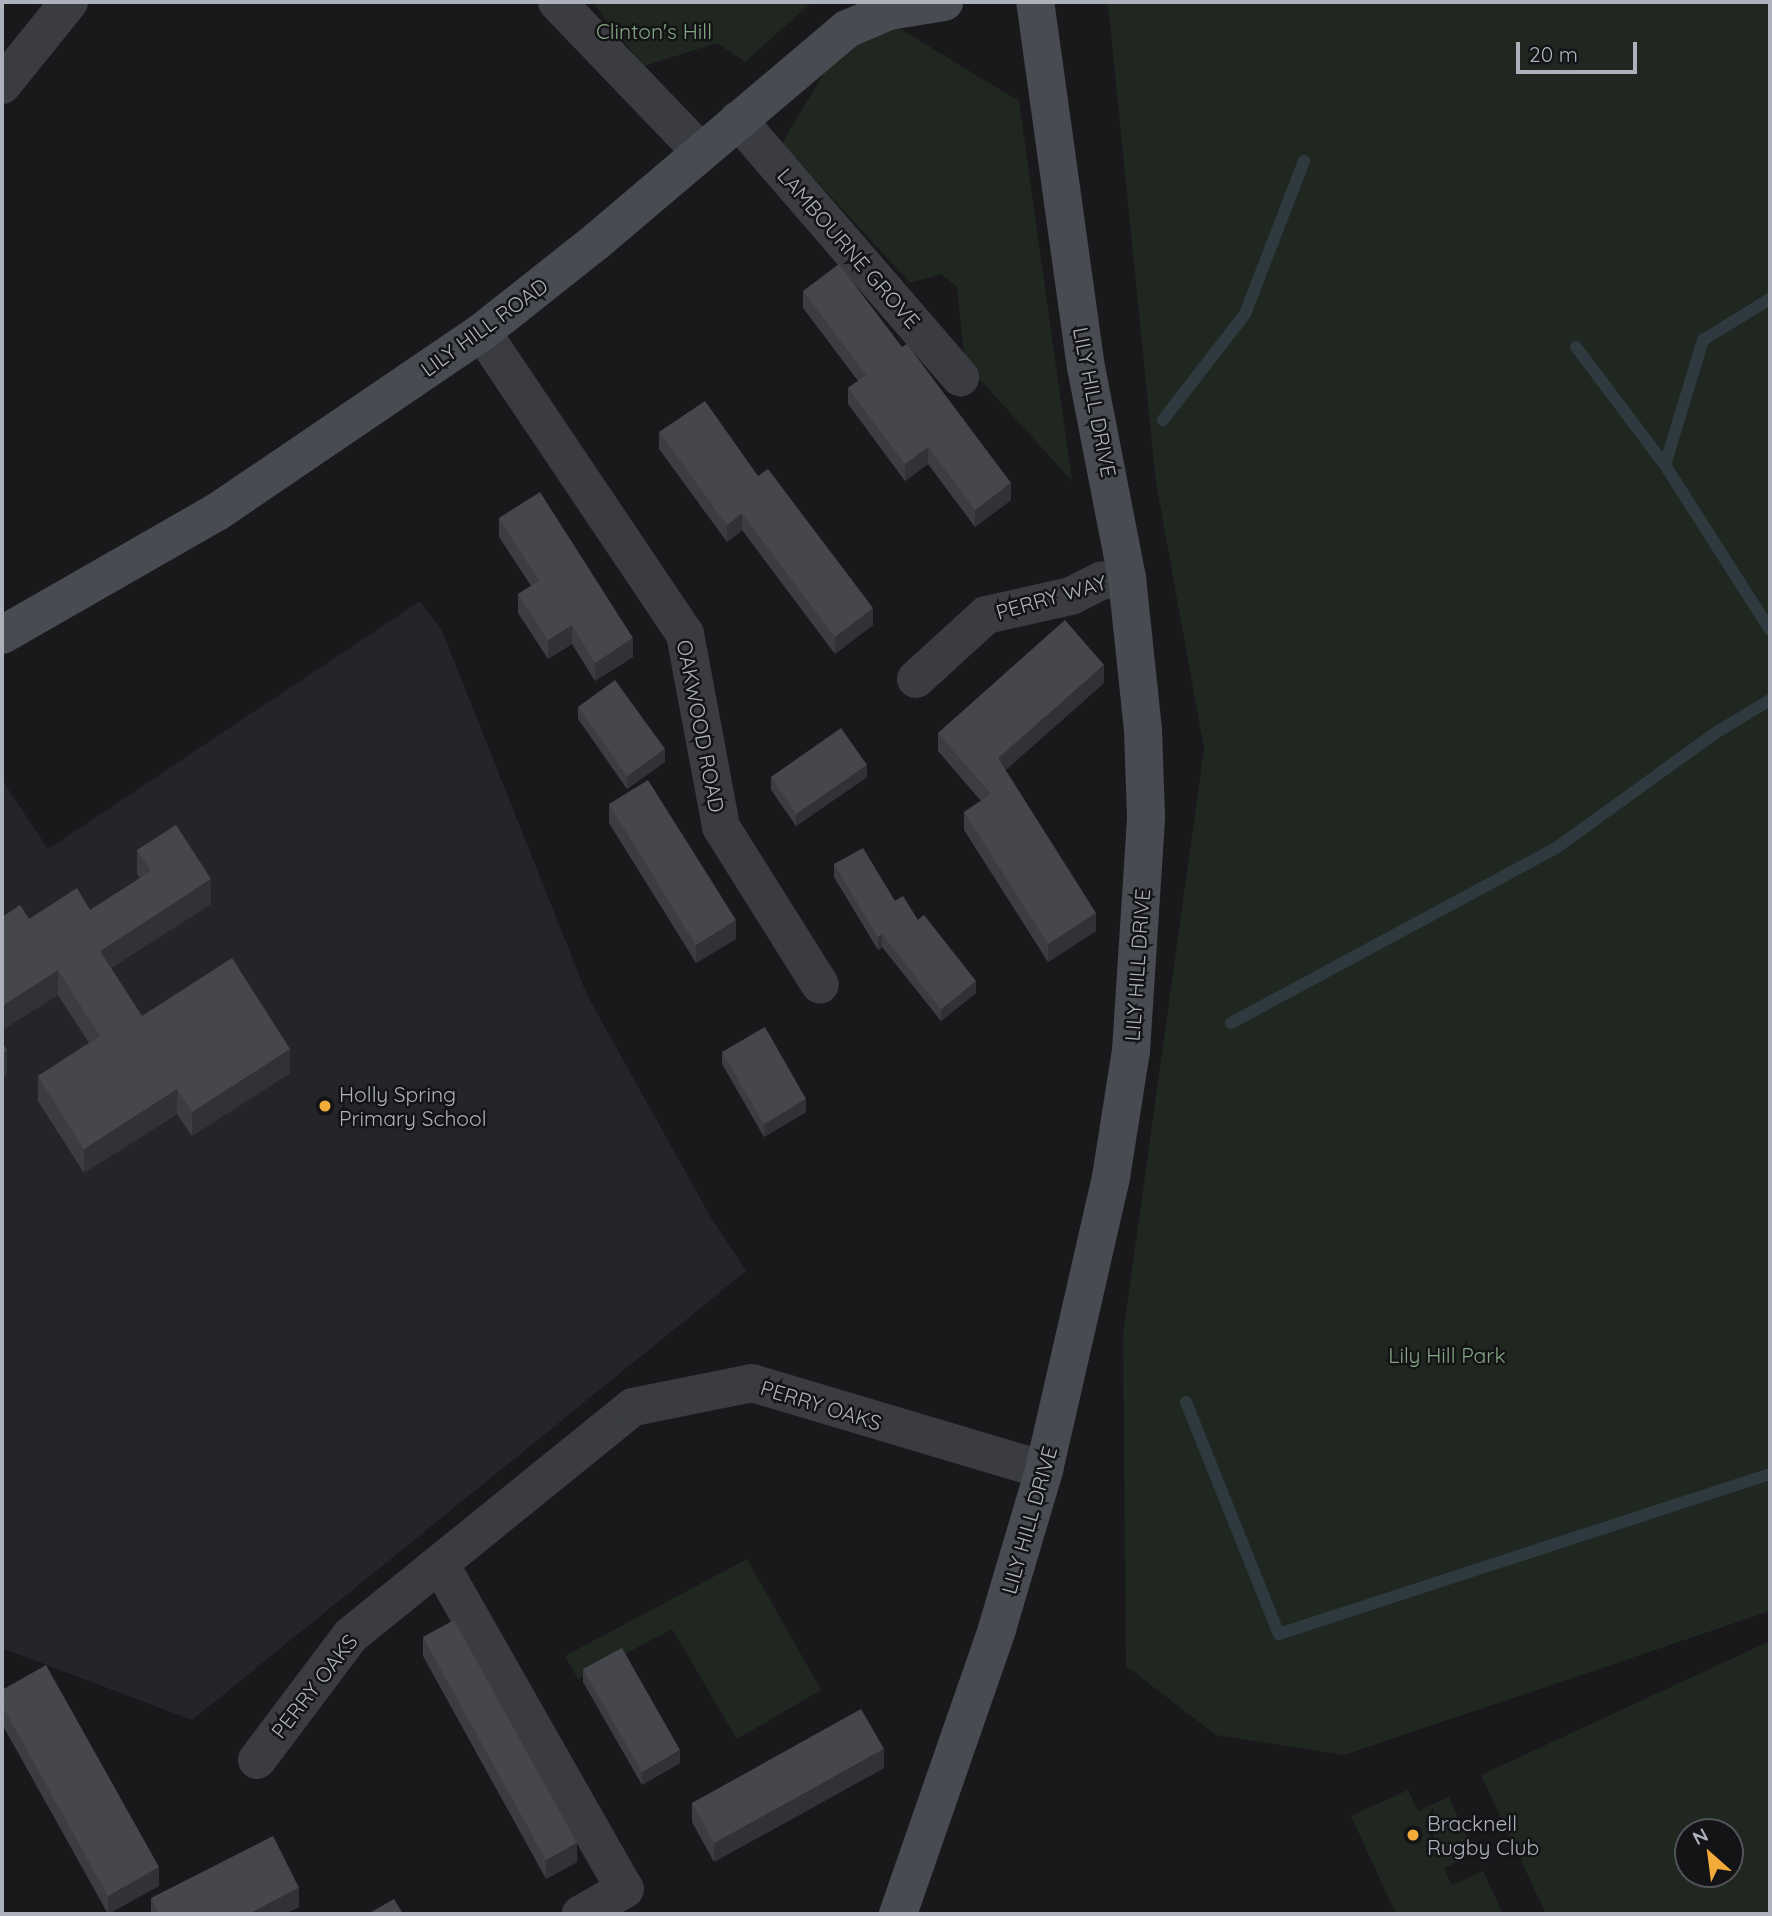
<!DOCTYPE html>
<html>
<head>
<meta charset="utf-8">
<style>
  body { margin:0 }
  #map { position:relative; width:1772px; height:1916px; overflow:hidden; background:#19191c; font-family:Quicksand,sans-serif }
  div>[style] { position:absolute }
  .built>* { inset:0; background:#252529 }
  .green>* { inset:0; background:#1f2720 }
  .stream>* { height:12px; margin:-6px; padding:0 6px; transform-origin:6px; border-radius:6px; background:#2f3940 }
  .street>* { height:38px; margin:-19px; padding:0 19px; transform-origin:19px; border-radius:19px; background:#3a3c41 }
  .secondary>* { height:38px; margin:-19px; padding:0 19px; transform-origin:19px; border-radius:19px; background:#484b51 }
  .wall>* { inset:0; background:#3c3d41 }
  .shaded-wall>* { inset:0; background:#313235 }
  .building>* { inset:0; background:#46474c }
  .dots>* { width:19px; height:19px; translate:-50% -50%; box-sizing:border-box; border:4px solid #141417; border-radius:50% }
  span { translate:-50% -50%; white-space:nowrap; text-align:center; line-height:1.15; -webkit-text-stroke:5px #141417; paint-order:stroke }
  .park-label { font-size:21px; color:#83a683 }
  .street-label { font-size:21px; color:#acb1bb }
  .poi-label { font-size:21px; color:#acb1bb }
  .left { translate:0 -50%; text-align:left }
  .frame { position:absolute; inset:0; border:4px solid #acb1bb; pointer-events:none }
  .north { position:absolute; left:1674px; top:1818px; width:70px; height:70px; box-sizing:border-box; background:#141417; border:2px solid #515359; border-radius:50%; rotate:332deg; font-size:19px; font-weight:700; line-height:28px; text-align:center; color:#acb1bb }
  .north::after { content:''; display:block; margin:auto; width:24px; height:32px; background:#f3ab3a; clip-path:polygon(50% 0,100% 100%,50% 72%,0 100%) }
  .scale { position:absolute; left:1516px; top:42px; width:121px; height:32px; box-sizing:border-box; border:4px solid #acb1bb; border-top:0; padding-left:9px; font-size:21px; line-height:24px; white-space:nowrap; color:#acb1bb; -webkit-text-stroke:5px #141417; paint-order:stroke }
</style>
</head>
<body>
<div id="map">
  <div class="built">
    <div style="clip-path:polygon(420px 601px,442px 631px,587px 995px,710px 1216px,746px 1271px,192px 1720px,2px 1648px,2px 780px,48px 849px)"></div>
  </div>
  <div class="green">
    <div style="clip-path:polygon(592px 2px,812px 2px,745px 62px,717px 43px,644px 66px)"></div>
    <div style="clip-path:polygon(1108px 2px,1770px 2px,1770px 1611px,1344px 1755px,1216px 1735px,1126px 1666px,1123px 1335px,1204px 749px,1156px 482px)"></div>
    <div style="clip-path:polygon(884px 19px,1019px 101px,1072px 481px,965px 363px,957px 287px,941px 274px,910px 283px,782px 143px,832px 60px)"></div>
    <div style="clip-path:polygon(747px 1559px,821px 1690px,737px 1739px,672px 1629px,578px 1679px,565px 1656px)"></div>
    <div style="clip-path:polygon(evenodd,1770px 1641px,1770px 1914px,1546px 1914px,1481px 1775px,1770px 1641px,1688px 1832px,1730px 1832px,1730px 1874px,1688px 1874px,1688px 1832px)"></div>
    <div style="clip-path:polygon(1408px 1790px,1418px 1811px,1449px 1797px,1475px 1854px,1444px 1868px,1452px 1885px,1483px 1871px,1503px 1914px,1396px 1914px,1351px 1816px)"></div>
  </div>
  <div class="stream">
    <div style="left:1576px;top:347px;width:148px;rotate:53deg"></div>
    <div style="left:1665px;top:465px;width:196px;rotate:57.5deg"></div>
    <div style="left:1163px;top:420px;width:134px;rotate:-52.3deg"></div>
    <div style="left:1245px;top:314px;width:164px;rotate:-68.9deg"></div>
    <div style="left:1665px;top:465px;width:131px;rotate:-73.1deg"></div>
    <div style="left:1703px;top:340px;width:79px;rotate:-31.5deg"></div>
    <div style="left:1231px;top:1023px;width:369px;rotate:-28.3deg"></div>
    <div style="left:1556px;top:848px;width:198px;rotate:-35.8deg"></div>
    <div style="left:1717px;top:732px;width:62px;rotate:-31.1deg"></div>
    <div style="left:1186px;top:1402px;width:250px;rotate:68.2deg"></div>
    <div style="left:1279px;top:1634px;width:516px;rotate:-18.05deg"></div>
  </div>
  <div class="street">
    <div style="left:557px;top:2px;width:208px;rotate:46.2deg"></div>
    <div style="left:2px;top:85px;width:107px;rotate:-51.1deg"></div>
    <div style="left:738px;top:120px;width:340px;rotate:49.2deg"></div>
    <div style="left:482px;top:332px;width:364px;rotate:56.1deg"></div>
    <div style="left:685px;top:634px;width:196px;rotate:79.4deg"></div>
    <div style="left:721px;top:827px;width:186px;rotate:57.9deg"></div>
    <div style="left:916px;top:679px;width:95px;rotate:-42.4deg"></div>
    <div style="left:986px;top:615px;width:87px;rotate:-12.6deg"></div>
    <div style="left:1071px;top:596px;width:34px;rotate:-27deg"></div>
    <div style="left:1101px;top:581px;width:26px;rotate:-7deg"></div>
    <div style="left:440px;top:1564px;width:374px;rotate:60.4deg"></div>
    <div style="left:625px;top:1889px;width:51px;rotate:150.4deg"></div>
    <div style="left:257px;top:1760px;width:155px;rotate:-53.1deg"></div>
    <div style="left:350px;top:1636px;width:364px;rotate:-39deg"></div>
    <div style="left:633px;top:1407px;width:121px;rotate:-11.4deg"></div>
    <div style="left:752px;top:1383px;width:305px;rotate:16.6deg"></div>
  </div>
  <div class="secondary">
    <div style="left:2px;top:635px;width:248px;rotate:-29.8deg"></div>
    <div style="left:217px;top:512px;width:320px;rotate:-34.2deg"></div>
    <div style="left:482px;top:332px;width:148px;rotate:-38.4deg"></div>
    <div style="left:598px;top:240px;width:326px;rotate:-40.3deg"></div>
    <div style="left:847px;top:29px;width:46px;rotate:-23.2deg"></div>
    <div style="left:889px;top:11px;width:56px;rotate:-9.3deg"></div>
    <div style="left:898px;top:1914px;width:302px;rotate:-70.8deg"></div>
    <div style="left:997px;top:1629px;width:166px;rotate:-73.5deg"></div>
    <div style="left:1044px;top:1470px;width:301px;rotate:-77.1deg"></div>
    <div style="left:1111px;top:1177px;width:128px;rotate:-81deg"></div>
    <div style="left:1131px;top:1051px;width:235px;rotate:-86.3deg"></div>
    <div style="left:1146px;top:816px;width:86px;rotate:-92deg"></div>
    <div style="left:1143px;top:730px;width:153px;rotate:-96deg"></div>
    <div style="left:1127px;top:578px;width:214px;rotate:-101deg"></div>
    <div style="left:1086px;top:368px;width:370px;rotate:-97.9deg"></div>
  </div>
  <div class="wall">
    <div style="clip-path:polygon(803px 291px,1011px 500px,975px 527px,928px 464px,905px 481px,848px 404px,848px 388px,858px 381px,803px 308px)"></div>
    <div style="clip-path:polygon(659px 432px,758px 476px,873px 625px,835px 654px,742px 530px,727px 542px,659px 449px)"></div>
    <div style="clip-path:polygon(499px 518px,633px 657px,595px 681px,572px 644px,548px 659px,518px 613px,518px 594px,531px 586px,499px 537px)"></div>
    <div style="clip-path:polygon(1104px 683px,1005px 770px,1096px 931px,1048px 962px,964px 830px,964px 812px,981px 801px,938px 751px,938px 733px)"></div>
    <div style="clip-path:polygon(578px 707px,665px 762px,627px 789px,578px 719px)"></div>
    <div style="clip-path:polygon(771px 777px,867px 777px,796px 826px,771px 790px)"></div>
    <div style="clip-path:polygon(609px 804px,736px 939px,696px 963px,609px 823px)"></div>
    <div style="clip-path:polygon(137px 850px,211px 904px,111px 968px,142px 1016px,290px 1073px,192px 1136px,177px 1114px,84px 1173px,38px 1101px,38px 1076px,89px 1043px,58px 995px,2px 1030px,2px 917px,29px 919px,90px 910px,140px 878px,137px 874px)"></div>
    <div style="clip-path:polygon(834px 864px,895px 901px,918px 920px,976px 993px,941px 1021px,882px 947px,878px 950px,834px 877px)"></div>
    <div style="clip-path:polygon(722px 1052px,806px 1112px,764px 1137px,722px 1064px)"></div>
    <div style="clip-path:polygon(423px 1637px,577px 1862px,546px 1879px,423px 1656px)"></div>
    <div style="clip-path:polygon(583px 1669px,680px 1763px,642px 1785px,583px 1682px)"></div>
    <div style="clip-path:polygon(2px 1690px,159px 1886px,108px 1914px,2px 1724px)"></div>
    <div style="clip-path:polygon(884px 1768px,714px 1862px,692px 1822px,692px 1803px)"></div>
    <div style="clip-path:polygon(151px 1898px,299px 1907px,284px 1914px,151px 1914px)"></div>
  </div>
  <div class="shaded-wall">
    <div style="clip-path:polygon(928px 447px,928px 464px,905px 481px,905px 464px)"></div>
    <div style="clip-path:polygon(1011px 483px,1011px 500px,975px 527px,975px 510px)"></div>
    <div style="clip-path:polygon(742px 513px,742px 530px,727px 542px,727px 525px)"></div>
    <div style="clip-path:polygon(873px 608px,873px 625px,835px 654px,835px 637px)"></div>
    <div style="clip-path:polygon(572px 625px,572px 644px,548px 659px,548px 640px)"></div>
    <div style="clip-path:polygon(633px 638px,633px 657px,595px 681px,595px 663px)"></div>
    <div style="clip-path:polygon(1104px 665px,1104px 683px,998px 777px,998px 758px)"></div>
    <div style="clip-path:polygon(665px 749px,665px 762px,627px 789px,627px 776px)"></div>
    <div style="clip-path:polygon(867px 765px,867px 777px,796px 826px,796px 814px)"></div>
    <div style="clip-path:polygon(211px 879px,211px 904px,100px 975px,100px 951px)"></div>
    <div style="clip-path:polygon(1096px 913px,1096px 931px,1048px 962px,1048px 944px)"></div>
    <div style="clip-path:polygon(736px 920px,736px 939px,696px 963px,696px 945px)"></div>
    <div style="clip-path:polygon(882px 934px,882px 947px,878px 950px,878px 937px)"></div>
    <div style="clip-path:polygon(58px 970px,58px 995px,2px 1030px,2px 1006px)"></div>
    <div style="clip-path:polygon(976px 981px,976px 993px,941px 1021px,941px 1009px)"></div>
    <div style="clip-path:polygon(290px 1049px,290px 1073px,192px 1136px,192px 1112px)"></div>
    <div style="clip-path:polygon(7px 1050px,7px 1075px,2px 1078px,2px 1054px)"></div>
    <div style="clip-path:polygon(177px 1089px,177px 1114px,84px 1173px,84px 1149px)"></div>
    <div style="clip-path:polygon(806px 1099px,806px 1112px,764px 1137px,764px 1124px)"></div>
    <div style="clip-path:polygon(884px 1749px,884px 1768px,714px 1862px,714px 1843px)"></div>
    <div style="clip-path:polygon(680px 1750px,680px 1763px,642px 1785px,642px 1772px)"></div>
    <div style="clip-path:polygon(577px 1843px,577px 1862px,546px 1879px,546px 1860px)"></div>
    <div style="clip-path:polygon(159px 1867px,159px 1886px,108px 1914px,108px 1896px)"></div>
    <div style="clip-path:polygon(299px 1888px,299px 1907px,284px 1914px,248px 1914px)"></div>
  </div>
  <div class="building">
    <div style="clip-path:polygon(839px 264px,902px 347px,907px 344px,1011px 483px,975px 510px,928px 447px,905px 464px,848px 388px,866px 375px,803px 291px)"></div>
    <div style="clip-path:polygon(705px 401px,758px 476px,768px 469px,873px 608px,835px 637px,742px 513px,727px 525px,659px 432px)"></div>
    <div style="clip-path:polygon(540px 492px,633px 638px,595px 663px,572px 625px,548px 640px,518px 594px,539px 581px,499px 518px)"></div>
    <div style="clip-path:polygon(1065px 620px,1104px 665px,998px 758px,1096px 913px,1048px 944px,964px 812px,991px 794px,938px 733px)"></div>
    <div style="clip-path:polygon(615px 680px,665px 749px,627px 776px,578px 707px)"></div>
    <div style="clip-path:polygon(841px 728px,867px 765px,796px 814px,771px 777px)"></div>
    <div style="clip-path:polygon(648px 780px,736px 920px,696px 945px,609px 804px)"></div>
    <div style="clip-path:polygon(176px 825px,211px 879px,100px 951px,142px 1016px,232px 958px,290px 1049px,192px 1112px,177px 1089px,84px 1149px,38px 1076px,100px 1036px,58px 970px,2px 1006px,2px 917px,20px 905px,29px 919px,77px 888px,90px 910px,151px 871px,137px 850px)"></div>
    <div style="clip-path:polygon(863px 848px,895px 901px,903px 896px,918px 920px,924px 915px,976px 981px,941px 1009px,882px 934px,878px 937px,834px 864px)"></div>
    <div style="clip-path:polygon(765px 1027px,806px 1099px,764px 1124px,722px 1052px)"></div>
    <div style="clip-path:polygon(2px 1042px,7px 1050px,2px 1054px)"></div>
    <div style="clip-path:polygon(454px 1620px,577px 1843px,546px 1860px,423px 1637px)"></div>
    <div style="clip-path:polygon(622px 1648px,680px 1750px,642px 1772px,583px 1669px)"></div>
    <div style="clip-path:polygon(46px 1665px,159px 1867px,108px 1896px,2px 1705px,2px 1690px)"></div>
    <div style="clip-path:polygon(861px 1709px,884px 1749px,714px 1843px,692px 1803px)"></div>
    <div style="clip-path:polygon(273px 1836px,299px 1888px,248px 1914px,159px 1914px,151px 1898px)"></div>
    <div style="clip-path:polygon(394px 1899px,403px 1914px,368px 1914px)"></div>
  </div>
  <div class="dots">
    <div style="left:325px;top:1106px;background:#f3ab3a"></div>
    <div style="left:1413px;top:1835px;background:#f3ab3a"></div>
  </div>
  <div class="park-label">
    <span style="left:654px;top:31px">Clinton's Hill</span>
    <span style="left:1447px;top:1355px">Lily Hill Park</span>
  </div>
  <div class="street-label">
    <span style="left:849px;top:248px;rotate:49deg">LAMBOURNE GROVE</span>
    <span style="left:484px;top:327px;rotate:-36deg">LILY HILL ROAD</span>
    <span style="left:1095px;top:402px;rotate:79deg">LILY HILL DRIVE</span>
    <span style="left:1051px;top:597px;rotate:-16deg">PERRY WAY</span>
    <span style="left:701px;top:726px;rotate:79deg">OAKWOOD ROAD</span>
    <span style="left:1137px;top:965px;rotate:-86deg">LILY HILL DRIVE</span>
    <span style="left:821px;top:1405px;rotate:17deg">PERRY OAKS</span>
    <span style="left:1029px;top:1520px;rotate:-74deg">LILY HILL DRIVE</span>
    <span style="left:314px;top:1686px;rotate:-52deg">PERRY OAKS</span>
  </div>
  <div class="poi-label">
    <span class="left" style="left:339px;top:1106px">Holly Spring<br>Primary School</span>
    <span class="left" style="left:1427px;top:1835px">Bracknell<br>Rugby Club</span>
  </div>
  <div class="frame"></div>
  <div class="north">N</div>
  <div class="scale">20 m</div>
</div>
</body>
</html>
